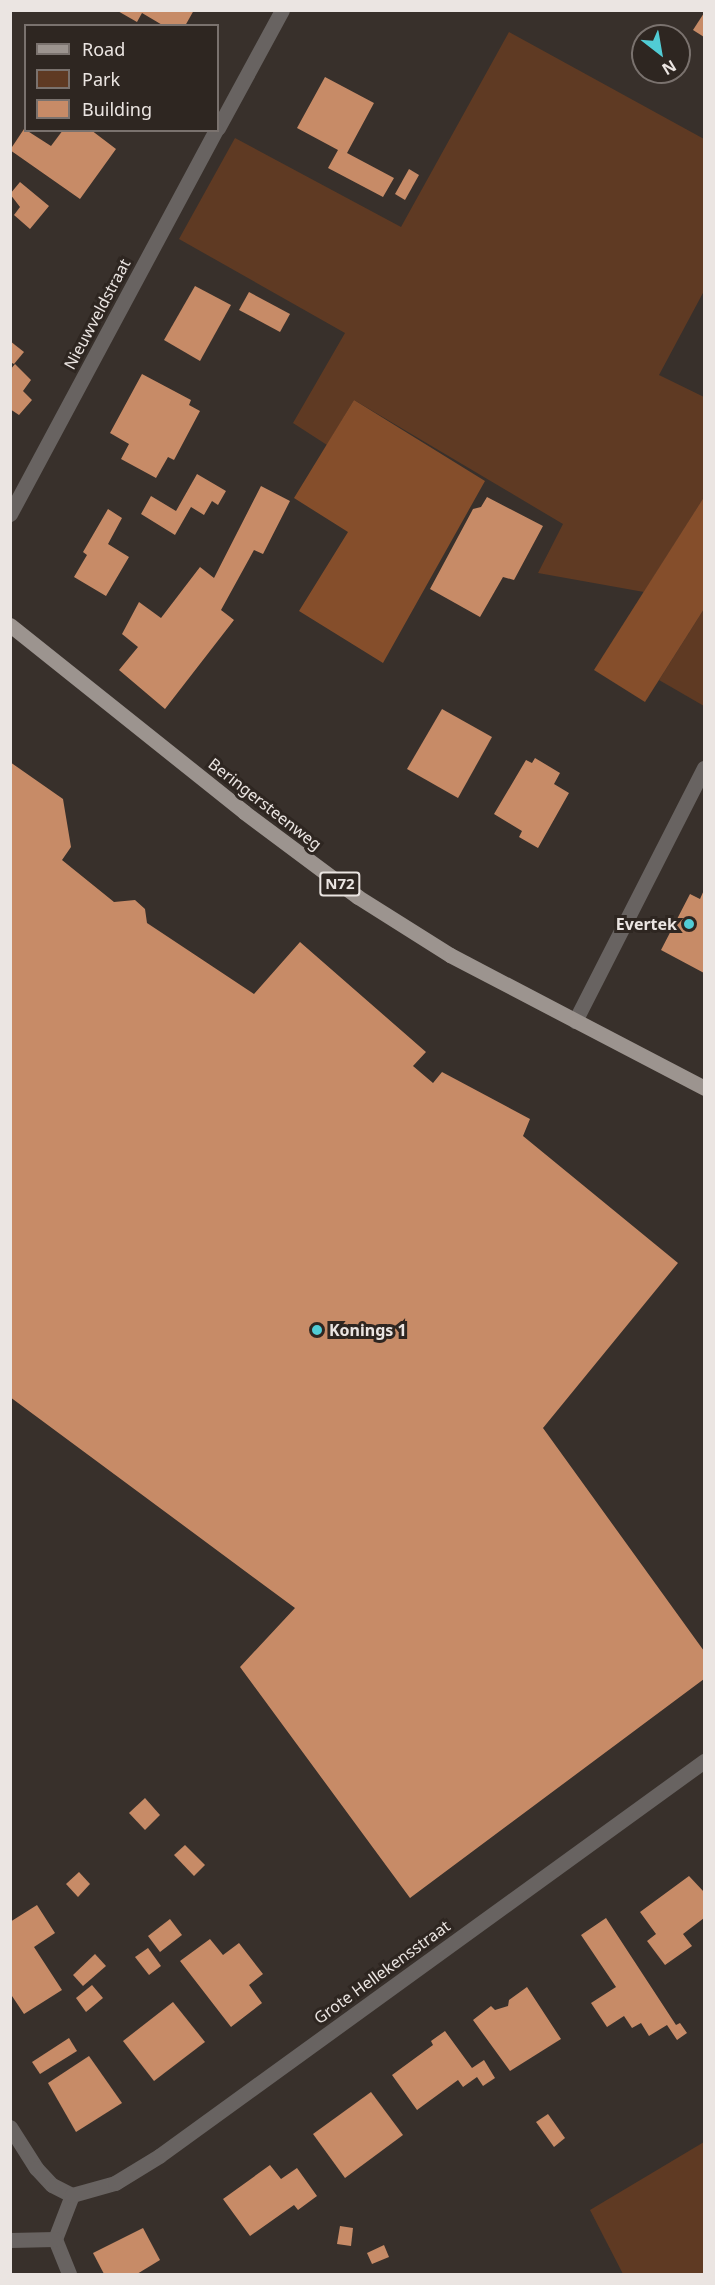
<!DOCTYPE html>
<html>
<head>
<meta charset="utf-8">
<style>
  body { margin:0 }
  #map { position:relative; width:715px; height:2285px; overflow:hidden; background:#38302b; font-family:"Noto Sans",sans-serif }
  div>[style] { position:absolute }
  .green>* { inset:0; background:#5f3a23 }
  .forest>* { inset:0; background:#854e2b }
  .building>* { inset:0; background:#c78b67 }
  .service>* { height:15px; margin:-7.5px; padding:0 7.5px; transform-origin:7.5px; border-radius:7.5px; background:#686361 }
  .minor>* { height:15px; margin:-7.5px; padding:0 7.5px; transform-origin:7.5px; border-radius:7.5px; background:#686361 }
  .primary>* { height:15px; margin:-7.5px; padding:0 7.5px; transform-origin:7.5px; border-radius:7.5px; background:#9c948f }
  .dots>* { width:16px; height:16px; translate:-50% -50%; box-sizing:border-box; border:3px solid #2e2621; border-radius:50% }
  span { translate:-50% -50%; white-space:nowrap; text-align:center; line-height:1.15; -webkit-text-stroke:6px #2e2621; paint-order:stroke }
  .shield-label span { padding:2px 4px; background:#2e2621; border:2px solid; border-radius:4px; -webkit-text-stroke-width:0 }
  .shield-label { font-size:15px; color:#ebe5e2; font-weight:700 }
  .street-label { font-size:16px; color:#ebe5e2 }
  .poi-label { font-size:16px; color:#ebe5e2; font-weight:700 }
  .right { translate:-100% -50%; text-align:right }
  .left { translate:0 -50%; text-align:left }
  .frame { position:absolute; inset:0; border:12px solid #ebe5e2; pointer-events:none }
  .legend { position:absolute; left:24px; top:24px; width:195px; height:108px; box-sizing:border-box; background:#2e2621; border:2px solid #7a726e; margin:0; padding:8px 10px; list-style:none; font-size:18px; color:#ebe5e2 }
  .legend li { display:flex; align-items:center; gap:12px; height:30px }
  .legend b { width:30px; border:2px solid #7a726e }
  .north { position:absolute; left:631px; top:24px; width:60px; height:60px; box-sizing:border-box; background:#2e2621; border:2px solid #7a726e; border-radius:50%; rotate:149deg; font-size:16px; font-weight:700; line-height:24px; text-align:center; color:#ebe5e2 }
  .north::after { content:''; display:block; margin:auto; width:21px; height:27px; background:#51ccd5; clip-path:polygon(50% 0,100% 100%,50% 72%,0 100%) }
</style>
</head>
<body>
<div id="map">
  <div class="green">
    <div style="clip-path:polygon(509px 32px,704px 139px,704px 291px,659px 375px,704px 397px,704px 497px,644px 592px,538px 573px,563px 524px,354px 400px,327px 445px,293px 423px,345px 333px,179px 239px,235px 138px,401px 227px)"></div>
    <div style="clip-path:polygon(704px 609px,704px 706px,659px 680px)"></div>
    <div style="clip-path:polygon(704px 2142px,704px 2274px,623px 2274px,590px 2210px)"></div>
  </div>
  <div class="forest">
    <div style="clip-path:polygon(354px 400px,485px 481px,383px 663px,299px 611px,348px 532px,294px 498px)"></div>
    <div style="clip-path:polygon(704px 497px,704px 609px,645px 702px,594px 670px)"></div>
  </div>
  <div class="building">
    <div style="clip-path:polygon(116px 10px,194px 10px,185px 26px,164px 26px,142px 13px,137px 22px)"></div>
    <div style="clip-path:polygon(704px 13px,704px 37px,693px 30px)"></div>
    <div style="clip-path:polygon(325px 77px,374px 103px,347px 153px,394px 178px,383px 197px,328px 168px,338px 150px,297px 128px)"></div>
    <div style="clip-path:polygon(26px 126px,26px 130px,51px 146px,63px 130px,91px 130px,116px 149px,80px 199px,10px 150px)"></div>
    <div style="clip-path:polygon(409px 169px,419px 175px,405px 200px,395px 194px)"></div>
    <div style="clip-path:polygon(20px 182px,49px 206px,30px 229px,14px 215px,20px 207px,10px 194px)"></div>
    <div style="clip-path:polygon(195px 286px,231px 305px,200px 361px,164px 340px)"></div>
    <div style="clip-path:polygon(249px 292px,290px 314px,280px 332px,239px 310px)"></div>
    <div style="clip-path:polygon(10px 341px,24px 352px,14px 364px,10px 362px)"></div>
    <div style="clip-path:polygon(15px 364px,31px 380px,23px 391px,32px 400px,19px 415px,10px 409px,10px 370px)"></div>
    <div style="clip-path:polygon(142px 374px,191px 400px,189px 405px,200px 411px,174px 460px,168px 457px,156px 478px,121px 459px,129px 444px,110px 433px)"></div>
    <div style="clip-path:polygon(197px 474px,226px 491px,218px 505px,212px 501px,204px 515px,191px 507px,175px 535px,141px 514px,151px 496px,176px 511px)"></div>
    <div style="clip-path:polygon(261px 486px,290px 501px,263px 554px,254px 550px,221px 610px,234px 620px,165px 709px,119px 670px,138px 647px,122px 634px,139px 602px,161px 618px,200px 567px,214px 578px)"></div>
    <div style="clip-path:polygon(487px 497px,543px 526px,514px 580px,503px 577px,480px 617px,430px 589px,473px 509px,481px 507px)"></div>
    <div style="clip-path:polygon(108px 509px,122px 518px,108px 544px,129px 557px,106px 596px,74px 577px,87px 555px,83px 552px)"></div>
    <div style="clip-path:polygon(442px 709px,492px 737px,458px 798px,407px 769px)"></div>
    <div style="clip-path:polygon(535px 758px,560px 773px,554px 784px,569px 793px,538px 848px,519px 837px,522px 831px,494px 814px,526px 760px,532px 763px)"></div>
    <div style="clip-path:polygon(10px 762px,63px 799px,71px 847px,62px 860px,114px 902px,135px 900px,145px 909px,147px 923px,254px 994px,300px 942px,426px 1052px,413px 1066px,433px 1083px,442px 1072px,530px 1119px,523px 1136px,678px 1263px,543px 1428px,704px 1651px,704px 1679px,410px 1898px,240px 1667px,295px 1608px,10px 1397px)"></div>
    <div style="clip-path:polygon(704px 890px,704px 973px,661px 950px,690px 894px,700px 899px)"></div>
    <div style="clip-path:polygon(145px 1798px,160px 1815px,145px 1830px,129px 1813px)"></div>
    <div style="clip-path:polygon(185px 1845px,205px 1865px,194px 1876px,174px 1855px)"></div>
    <div style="clip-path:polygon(79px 1872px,90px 1884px,78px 1897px,66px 1884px)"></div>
    <div style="clip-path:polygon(689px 1876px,704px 1892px,704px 1918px,683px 1934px,692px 1946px,665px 1965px,647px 1941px,656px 1934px,640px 1912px)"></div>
    <div style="clip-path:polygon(37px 1905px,55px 1933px,34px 1947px,62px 1990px,24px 2014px,10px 1993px,10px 1922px)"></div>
    <div style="clip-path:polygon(606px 1918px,676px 2025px,680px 2023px,687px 2033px,677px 2040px,667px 2025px,649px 2036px,641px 2023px,632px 2028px,624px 2016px,607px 2027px,591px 2003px,616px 1987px,581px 1935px)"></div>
    <div style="clip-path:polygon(170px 1919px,182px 1935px,160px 1952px,148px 1936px)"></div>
    <div style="clip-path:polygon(210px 1939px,223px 1955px,239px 1943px,263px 1974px,249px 1985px,262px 2003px,231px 2027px,180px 1961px)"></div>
    <div style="clip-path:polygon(148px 1948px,161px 1966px,149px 1975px,135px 1957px)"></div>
    <div style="clip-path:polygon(95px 1954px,106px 1966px,83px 1986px,73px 1975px)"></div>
    <div style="clip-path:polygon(92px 1985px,103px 1998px,86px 2012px,76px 1998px)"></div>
    <div style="clip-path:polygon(527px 1987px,561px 2039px,510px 2071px,473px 2020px,491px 2006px,495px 2010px,508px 2006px,509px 2000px)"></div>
    <div style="clip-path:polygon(173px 2002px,205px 2042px,154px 2081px,123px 2041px)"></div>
    <div style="clip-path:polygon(445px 2031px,472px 2068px,484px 2060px,495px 2078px,483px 2086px,477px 2077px,463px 2087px,458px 2080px,417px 2110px,392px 2075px,433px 2045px,431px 2041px)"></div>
    <div style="clip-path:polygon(69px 2038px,77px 2051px,40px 2074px,32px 2062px)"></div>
    <div style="clip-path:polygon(89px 2056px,122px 2103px,76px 2132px,48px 2083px)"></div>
    <div style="clip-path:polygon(371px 2092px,403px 2135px,345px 2178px,313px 2134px)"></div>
    <div style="clip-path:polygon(548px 2114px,565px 2138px,554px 2147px,536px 2122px)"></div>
    <div style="clip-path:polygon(270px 2165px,281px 2179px,297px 2168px,317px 2196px,298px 2210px,294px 2205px,250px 2236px,223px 2199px)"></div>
    <div style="clip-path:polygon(340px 2226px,353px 2228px,351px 2246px,337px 2244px)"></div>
    <div style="clip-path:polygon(143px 2228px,160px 2260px,137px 2274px,104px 2274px,93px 2253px)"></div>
    <div style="clip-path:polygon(384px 2245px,389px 2257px,372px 2264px,367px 2253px)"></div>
  </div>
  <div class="service">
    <div style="left:575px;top:1021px;width:284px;rotate:-63deg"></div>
  </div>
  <div class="minor">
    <div style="left:218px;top:128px;width:134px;rotate:-61.5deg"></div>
    <div style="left:10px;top:514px;width:436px;rotate:-61.8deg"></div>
    <div style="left:10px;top:2127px;width:49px;rotate:57.6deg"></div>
    <div style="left:36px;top:2168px;width:23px;rotate:47deg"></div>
    <div style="left:52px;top:2185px;width:22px;rotate:27deg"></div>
    <div style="left:72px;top:2195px;width:47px;rotate:111.1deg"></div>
    <div style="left:55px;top:2239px;width:38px;rotate:68deg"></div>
    <div style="left:72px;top:2195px;width:45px;rotate:-15.6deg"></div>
    <div style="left:115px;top:2183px;width:52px;rotate:-31.5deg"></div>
    <div style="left:159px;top:2156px;width:673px;rotate:-35.93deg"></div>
    <div style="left:10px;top:2240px;width:45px;rotate:-1.3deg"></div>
  </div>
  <div class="primary">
    <div style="left:10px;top:625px;width:300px;rotate:38.6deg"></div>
    <div style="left:244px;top:812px;width:142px;rotate:36.7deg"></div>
    <div style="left:358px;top:897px;width:109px;rotate:32.2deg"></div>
    <div style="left:450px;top:955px;width:287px;rotate:27.6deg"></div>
  </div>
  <div class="dots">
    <div style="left:689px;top:924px;background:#51ccd5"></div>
    <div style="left:317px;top:1330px;background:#51ccd5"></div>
  </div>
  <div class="shield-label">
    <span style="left:340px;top:884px">N72</span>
  </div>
  <div class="street-label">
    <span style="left:97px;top:314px;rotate:-62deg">Nieuwveldstraat</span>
    <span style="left:265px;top:804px;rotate:38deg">Beringersteenweg</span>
    <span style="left:382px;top:1972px;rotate:-36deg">Grote Hellekensstraat</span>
  </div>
  <div class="poi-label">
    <span class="right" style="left:677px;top:924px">Evertek</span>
    <span class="left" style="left:329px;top:1330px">Konings 1</span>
  </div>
  <div class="frame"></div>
  <ul class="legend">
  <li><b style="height:8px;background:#9c948f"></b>Road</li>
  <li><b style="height:16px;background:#5f3a23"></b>Park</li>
  <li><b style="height:16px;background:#c78b67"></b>Building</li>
  </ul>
  <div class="north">N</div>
</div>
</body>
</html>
